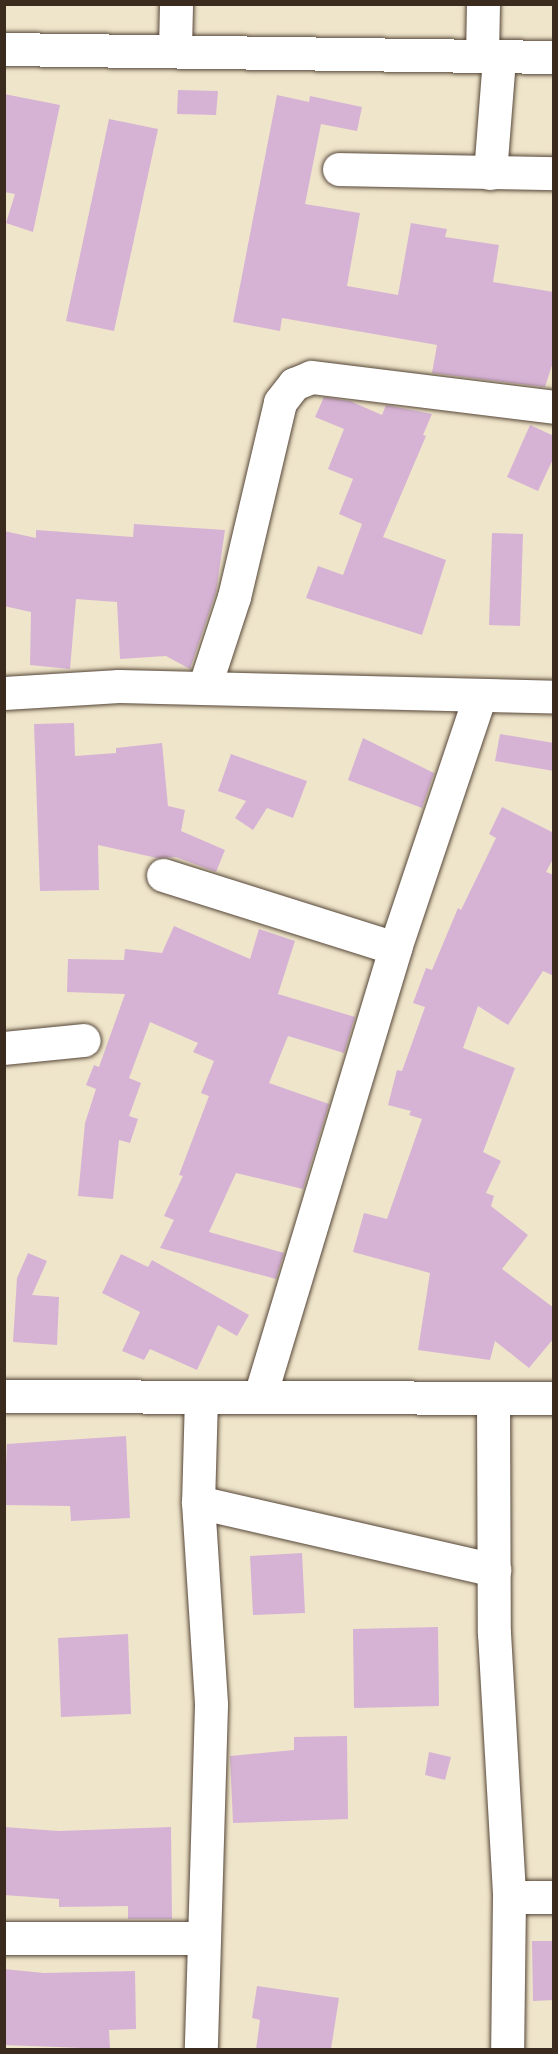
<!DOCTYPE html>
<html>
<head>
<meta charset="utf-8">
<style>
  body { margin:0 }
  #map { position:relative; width:558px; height:2054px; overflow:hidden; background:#efe5ca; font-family:Mali,sans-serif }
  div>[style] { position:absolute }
  .building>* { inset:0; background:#d6b3d5 }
  .roads { filter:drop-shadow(0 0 2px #564638) drop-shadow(0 0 2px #564638) }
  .minor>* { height:33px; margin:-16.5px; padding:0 16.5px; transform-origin:16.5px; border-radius:16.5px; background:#fff }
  span { translate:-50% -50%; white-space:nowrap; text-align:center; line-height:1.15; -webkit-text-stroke:5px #f7f3e8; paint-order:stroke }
  .frame { position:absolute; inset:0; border:6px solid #3b2a1e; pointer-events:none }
</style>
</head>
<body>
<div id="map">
  <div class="building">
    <div style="clip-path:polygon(178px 90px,218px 91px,216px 115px,177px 114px)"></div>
    <div style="clip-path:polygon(4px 94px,60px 105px,33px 232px,6px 223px,15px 194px,4px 192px)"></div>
    <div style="clip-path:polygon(277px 95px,309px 102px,310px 96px,362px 107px,357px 131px,321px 124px,305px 204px,360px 213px,347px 286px,398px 295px,411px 223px,447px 229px,445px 237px,499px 245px,493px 282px,554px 292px,554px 359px,545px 387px,432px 373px,437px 345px,282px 318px,280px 331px,233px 322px)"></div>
    <div style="clip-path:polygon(109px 119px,158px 129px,114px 331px,66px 321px)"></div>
    <div style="clip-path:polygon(324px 397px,350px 401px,382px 415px,386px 405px,432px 414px,423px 435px,426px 436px,383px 537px,446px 560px,422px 635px,306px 598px,318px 566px,343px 575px,362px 524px,339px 514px,353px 479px,328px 469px,344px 429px,315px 417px)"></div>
    <div style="clip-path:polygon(530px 425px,554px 436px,554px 457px,538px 491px,507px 477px)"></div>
    <div style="clip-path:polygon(134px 524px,225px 530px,216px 592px,190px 669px,166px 656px,120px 659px,117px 602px,76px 599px,70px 669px,30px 665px,31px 612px,4px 606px,4px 531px,36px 538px,36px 530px,133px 537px)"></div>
    <div style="clip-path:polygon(492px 533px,523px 534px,520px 626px,489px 625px)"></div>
    <div style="clip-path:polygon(74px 723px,75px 756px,116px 753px,116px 748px,162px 743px,168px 806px,185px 810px,181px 831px,225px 850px,216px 872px,176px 857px,157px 858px,98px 845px,99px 890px,40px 891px,34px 724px)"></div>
    <div style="clip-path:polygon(500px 734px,554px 743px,554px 771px,495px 761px)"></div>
    <div style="clip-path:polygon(363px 738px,434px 773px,422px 808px,348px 780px)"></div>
    <div style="clip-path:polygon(231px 754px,307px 781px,293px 818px,267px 808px,253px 830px,235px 818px,246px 801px,218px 791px)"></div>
    <div style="clip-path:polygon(502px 807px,554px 833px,554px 857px,546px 872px,554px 875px,554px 976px,543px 971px,508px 1025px,478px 1006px,463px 1048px,515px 1068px,483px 1152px,501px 1161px,486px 1193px,494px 1196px,491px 1206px,528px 1235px,502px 1269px,554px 1308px,554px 1338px,529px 1368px,495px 1341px,490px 1360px,418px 1350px,430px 1273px,353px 1252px,364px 1213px,387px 1219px,422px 1119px,409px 1115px,411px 1111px,388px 1105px,397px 1070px,402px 1071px,425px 1007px,413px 1003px,426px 968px,432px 970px,458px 908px,461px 910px,496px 838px,489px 834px)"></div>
    <div style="clip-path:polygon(174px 926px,250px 959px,259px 929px,295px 941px,278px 994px,355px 1017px,344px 1053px,288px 1036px,269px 1083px,329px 1104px,303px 1189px,236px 1173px,209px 1232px,284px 1253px,276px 1279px,160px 1248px,174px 1220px,164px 1216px,183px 1176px,179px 1175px,209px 1096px,201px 1093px,214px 1061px,193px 1052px,198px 1043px,150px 1022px,129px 1078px,141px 1083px,129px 1116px,138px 1119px,130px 1143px,119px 1140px,113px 1199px,78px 1196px,85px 1123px,96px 1089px,86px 1085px,94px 1065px,99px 1067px,125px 994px,67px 992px,68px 959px,124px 960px,125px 949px,162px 953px)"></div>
    <div style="clip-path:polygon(28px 1253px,47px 1261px,32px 1295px,59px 1297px,57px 1345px,13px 1342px,17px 1278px)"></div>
    <div style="clip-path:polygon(121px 1254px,148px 1267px,152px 1260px,249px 1315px,237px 1336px,218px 1325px,197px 1370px,150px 1349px,144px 1360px,122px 1351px,140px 1312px,102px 1293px)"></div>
    <div style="clip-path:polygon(126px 1436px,130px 1518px,71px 1521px,70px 1506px,4px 1505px,7px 1444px)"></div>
    <div style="clip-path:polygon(302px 1553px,305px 1613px,253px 1615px,250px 1556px)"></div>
    <div style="clip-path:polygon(438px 1627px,439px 1706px,354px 1708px,353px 1629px)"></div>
    <div style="clip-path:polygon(128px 1634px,131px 1714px,61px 1717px,58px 1638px)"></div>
    <div style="clip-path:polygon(347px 1736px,348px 1819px,233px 1823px,230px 1756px,294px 1750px,294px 1737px)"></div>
    <div style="clip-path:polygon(429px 1752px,451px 1757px,445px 1780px,425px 1775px)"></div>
    <div style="clip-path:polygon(4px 1827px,59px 1831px,171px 1827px,172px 1919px,128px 1919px,128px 1906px,59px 1907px,59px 1899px,4px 1895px)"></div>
    <div style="clip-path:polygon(532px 1941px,554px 1941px,554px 2000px,533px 2001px)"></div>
    <div style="clip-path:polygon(4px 1969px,44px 1973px,135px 1971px,136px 2029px,109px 2030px,110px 2049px,4px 2045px)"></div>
    <div style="clip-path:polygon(257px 1986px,339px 1998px,331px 2049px,256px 2049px,260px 2020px,252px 2018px)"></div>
  </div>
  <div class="roads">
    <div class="minor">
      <div style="left:4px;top:49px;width:550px;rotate:0.83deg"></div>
      <div style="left:175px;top:49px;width:45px;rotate:-88.7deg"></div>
      <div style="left:482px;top:56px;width:52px;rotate:-88.9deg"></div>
      <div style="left:339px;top:169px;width:215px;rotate:1.1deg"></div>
      <div style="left:490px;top:173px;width:115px;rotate:-85.5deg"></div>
      <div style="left:204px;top:688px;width:96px;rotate:-71.8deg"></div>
      <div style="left:234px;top:597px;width:200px;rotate:-76.7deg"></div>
      <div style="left:280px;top:402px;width:23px;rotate:-52deg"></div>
      <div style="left:294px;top:384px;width:18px;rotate:-22deg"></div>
      <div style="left:311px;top:377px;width:245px;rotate:7deg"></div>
      <div style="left:4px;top:693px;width:115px;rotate:-3.5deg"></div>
      <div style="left:119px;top:686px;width:435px;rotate:1.4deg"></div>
      <div style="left:163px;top:875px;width:243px;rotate:17.5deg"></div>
      <div style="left:4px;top:1048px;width:80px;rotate:-5.7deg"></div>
      <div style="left:4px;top:1396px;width:550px;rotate:0.21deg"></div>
      <div style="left:260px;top:1396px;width:468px;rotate:-73.2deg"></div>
      <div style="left:395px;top:948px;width:266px;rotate:-71.4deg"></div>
      <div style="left:201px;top:1397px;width:105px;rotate:91.6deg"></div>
      <div style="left:198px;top:1502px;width:203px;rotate:86.3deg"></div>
      <div style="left:211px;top:1705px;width:345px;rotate:91.7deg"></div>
      <div style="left:493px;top:1398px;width:235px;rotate:89.8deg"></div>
      <div style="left:494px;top:1633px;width:264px;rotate:86.7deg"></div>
      <div style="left:509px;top:1897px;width:153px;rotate:90.7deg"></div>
      <div style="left:198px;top:1502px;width:304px;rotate:12.9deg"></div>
      <div style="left:509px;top:1897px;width:45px"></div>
      <div style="left:4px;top:1938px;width:199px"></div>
    </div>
  </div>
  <div class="frame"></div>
</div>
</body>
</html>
